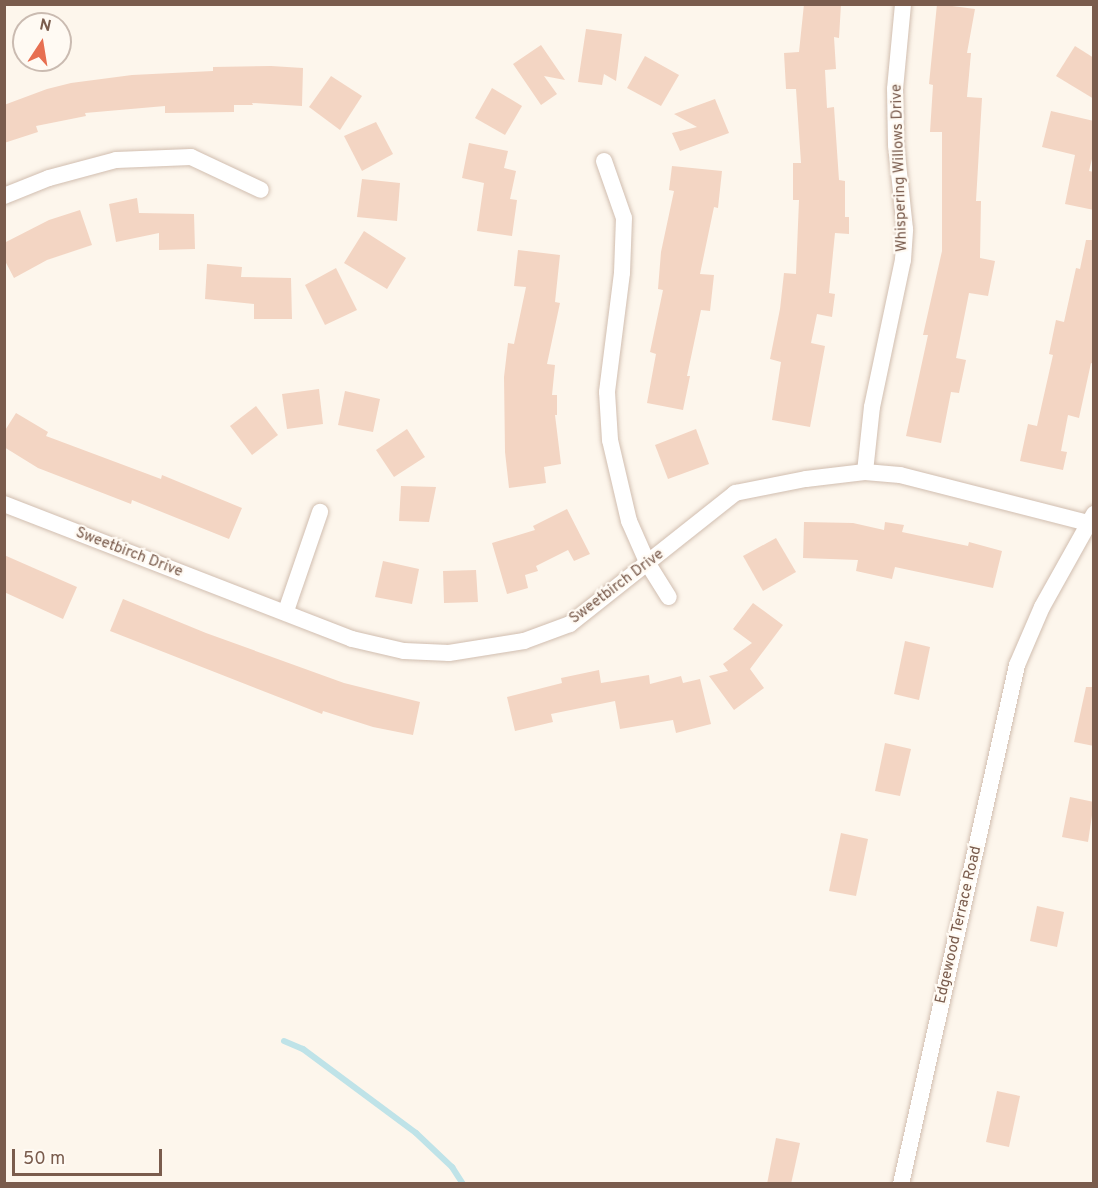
<!DOCTYPE html>
<html>
<head>
<meta charset="utf-8">
<style>
  body { margin:0 }
  #map { position:relative; width:1098px; height:1188px; overflow:hidden; background:#fdf6ec; font-family:Overpass,sans-serif }
  div>[style] { position:absolute }
  .stream>* { height:6px; margin:-3px; padding:0 3px; transform-origin:3px; border-radius:3px; background:#bfe3e8 }
  .building>* { inset:0; background:#f3d5c3 }
  .roads { filter:drop-shadow(0 0 2px #d1beb0) drop-shadow(0 0 2px #d1beb0) }
  .street>* { height:16px; margin:-8px; padding:0 8px; transform-origin:8px; border-radius:8px; background:#fff }
  span { translate:-50% -50%; white-space:nowrap; text-align:center; line-height:1.15; -webkit-text-stroke:4.5px #fffaf3; paint-order:stroke }
  .street-label { font-size:15px; color:#7a5c4d }
  .frame { position:absolute; inset:0; border:6px solid #7a5c4d; pointer-events:none }
  .north { position:absolute; left:12px; top:12px; width:60px; height:60px; box-sizing:border-box; background:#fffaf3; border:2px solid #cabbb1; border-radius:50%; rotate:12deg; font-size:16px; font-weight:700; line-height:24px; text-align:center; color:#7a5c4d }
  .north::after { content:''; display:block; margin:auto; width:21px; height:27px; background:#e76f51; clip-path:polygon(50% 0,100% 100%,50% 72%,0 100%) }
  .scale { position:absolute; left:12px; top:1149px; width:150px; height:27px; box-sizing:border-box; border:3px solid #7a5c4d; border-top:0; padding-left:8px; font-size:18px; line-height:21px; white-space:nowrap; color:#7a5c4d; -webkit-text-stroke:4px #fffaf3; paint-order:stroke }
</style>
</head>
<body>
<div id="map">
  <div class="stream">
    <div style="left:284px;top:1041px;width:21px;rotate:23deg"></div>
    <div style="left:303px;top:1049px;width:141px;rotate:36.6deg"></div>
    <div style="left:416px;top:1133px;width:50px;rotate:43.4deg"></div>
    <div style="left:452px;top:1167px;width:20px;rotate:57deg"></div>
  </div>
  <div class="building">
    <div style="clip-path:polygon(804px 4px,841px 4px,839px 38px,834px 37px,836px 69px,825px 70px,827px 108px,834px 107px,839px 180px,845px 181px,845px 217px,849px 217px,849px 234px,835px 233px,829px 293px,835px 294px,832px 317px,817px 314px,811px 343px,825px 346px,810px 427px,772px 420px,781px 362px,770px 359px,780px 309px,784px 273px,796px 274px,799px 200px,793px 200px,793px 163px,801px 163px,796px 89px,786px 89px,784px 53px,799px 52px)"></div>
    <div style="clip-path:polygon(937px 4px,975px 9px,967px 53px,971px 53px,967px 97px,982px 98px,976px 201px,981px 201px,980px 258px,995px 261px,988px 296px,969px 293px,956px 358px,966px 360px,959px 393px,951px 392px,941px 443px,906px 436px,928px 335px,923px 335px,942px 251px,942px 132px,930px 132px,933px 85px,929px 84px)"></div>
    <div style="clip-path:polygon(586px 29px,622px 34px,616px 81px,604px 74px,602px 85px,578px 82px)"></div>
    <div style="clip-path:polygon(541px 45px,565px 80px,544px 76px,557px 94px,541px 105px,513px 64px)"></div>
    <div style="clip-path:polygon(1075px 46px,1094px 58px,1094px 99px,1056px 76px)"></div>
    <div style="clip-path:polygon(645px 56px,679px 75px,661px 106px,627px 88px)"></div>
    <div style="clip-path:polygon(271px 66px,303px 68px,302px 106px,252px 103px,253px 105px,234px 105px,234px 112px,165px 113px,165px 106px,85px 113px,86px 116px,36px 126px,38px 132px,4px 143px,4px 105px,47px 89px,71px 83px,132px 75px,213px 71px,213px 67px)"></div>
    <div style="clip-path:polygon(331px 76px,362px 96px,340px 130px,309px 107px)"></div>
    <div style="clip-path:polygon(492px 88px,522px 106px,505px 135px,475px 118px)"></div>
    <div style="clip-path:polygon(715px 99px,729px 133px,680px 151px,672px 133px,697px 127px,674px 114px)"></div>
    <div style="clip-path:polygon(1051px 111px,1094px 121px,1094px 151px,1089px 171px,1094px 172px,1094px 210px,1065px 204px,1075px 155px,1042px 147px)"></div>
    <div style="clip-path:polygon(376px 122px,393px 154px,362px 171px,344px 136px)"></div>
    <div style="clip-path:polygon(469px 143px,508px 151px,504px 168px,516px 171px,510px 199px,517px 200px,512px 236px,477px 231px,484px 183px,462px 178px)"></div>
    <div style="clip-path:polygon(672px 166px,722px 171px,718px 208px,714px 207px,700px 274px,714px 275px,710px 311px,701px 310px,687px 376px,690px 376px,683px 410px,647px 403px,656px 354px,650px 352px,663px 290px,658px 289px,661px 252px,674px 191px,669px 190px)"></div>
    <div style="clip-path:polygon(362px 179px,400px 183px,397px 221px,357px 217px)"></div>
    <div style="clip-path:polygon(137px 198px,139px 213px,194px 214px,195px 249px,159px 250px,159px 233px,116px 242px,109px 204px)"></div>
    <div style="clip-path:polygon(80px 210px,92px 245px,47px 260px,14px 278px,4px 259px,4px 243px,49px 220px)"></div>
    <div style="clip-path:polygon(364px 231px,406px 258px,387px 289px,344px 263px)"></div>
    <div style="clip-path:polygon(1086px 240px,1094px 240px,1094px 364px,1091px 363px,1079px 418px,1068px 415px,1061px 451px,1067px 452px,1063px 470px,1020px 461px,1028px 424px,1037px 426px,1053px 355px,1049px 354px,1056px 320px,1064px 322px,1076px 268px,1080px 269px)"></div>
    <div style="clip-path:polygon(518px 250px,560px 255px,555px 302px,560px 303px,547px 364px,555px 365px,552px 395px,557px 395px,557px 415px,555px 415px,561px 464px,544px 467px,546px 483px,509px 488px,505px 452px,504px 377px,508px 343px,514px 344px,526px 287px,514px 286px)"></div>
    <div style="clip-path:polygon(207px 264px,242px 267px,241px 277px,291px 278px,292px 319px,254px 319px,254px 304px,205px 299px)"></div>
    <div style="clip-path:polygon(336px 268px,357px 310px,325px 325px,305px 285px)"></div>
    <div style="clip-path:polygon(319px 389px,323px 424px,287px 429px,282px 394px)"></div>
    <div style="clip-path:polygon(345px 391px,380px 399px,373px 432px,338px 425px)"></div>
    <div style="clip-path:polygon(256px 406px,278px 435px,252px 455px,230px 426px)"></div>
    <div style="clip-path:polygon(16px 413px,48px 432px,46px 436px,161px 479px,162px 475px,242px 508px,229px 539px,132px 500px,131px 504px,38px 468px,4px 447px,4px 432px)"></div>
    <div style="clip-path:polygon(407px 429px,425px 457px,394px 477px,376px 450px)"></div>
    <div style="clip-path:polygon(696px 429px,709px 464px,668px 479px,655px 445px)"></div>
    <div style="clip-path:polygon(401px 486px,436px 487px,429px 522px,399px 521px)"></div>
    <div style="clip-path:polygon(567px 509px,590px 554px,574px 561px,568px 550px,536px 566px,538px 571px,525px 575px,528px 588px,507px 594px,492px 543px,535px 530px,533px 526px)"></div>
    <div style="clip-path:polygon(804px 522px,853px 523px,884px 530px,885px 522px,904px 525px,902px 532px,968px 546px,969px 542px,1002px 551px,993px 588px,895px 567px,892px 579px,856px 571px,858px 560px,803px 558px)"></div>
    <div style="clip-path:polygon(776px 538px,796px 572px,763px 591px,743px 556px)"></div>
    <div style="clip-path:polygon(4px 555px,77px 587px,63px 619px,4px 592px)"></div>
    <div style="clip-path:polygon(383px 561px,419px 569px,412px 604px,375px 597px)"></div>
    <div style="clip-path:polygon(476px 570px,478px 602px,444px 603px,443px 571px)"></div>
    <div style="clip-path:polygon(123px 599px,206px 633px,344px 683px,420px 702px,413px 735px,373px 727px,323px 711px,322px 714px,110px 631px)"></div>
    <div style="clip-path:polygon(753px 603px,783px 625px,750px 669px,764px 688px,734px 710px,709px 676px,728px 671px,723px 664px,752px 643px,733px 629px)"></div>
    <div style="clip-path:polygon(905px 641px,930px 647px,919px 700px,894px 694px)"></div>
    <div style="clip-path:polygon(599px 670px,601px 683px,649px 675px,650px 684px,681px 676px,683px 683px,700px 679px,711px 724px,676px 733px,673px 720px,620px 729px,615px 701px,551px 714px,553px 722px,515px 731px,507px 697px,562px 683px,561px 678px)"></div>
    <div style="clip-path:polygon(1086px 687px,1094px 687px,1094px 746px,1074px 742px)"></div>
    <div style="clip-path:polygon(885px 743px,911px 749px,900px 796px,875px 791px)"></div>
    <div style="clip-path:polygon(1070px 797px,1094px 802px,1088px 842px,1062px 837px)"></div>
    <div style="clip-path:polygon(841px 833px,868px 839px,856px 896px,829px 891px)"></div>
    <div style="clip-path:polygon(1037px 906px,1064px 912px,1057px 947px,1030px 941px)"></div>
    <div style="clip-path:polygon(997px 1091px,1020px 1096px,1009px 1147px,986px 1142px)"></div>
    <div style="clip-path:polygon(776px 1138px,800px 1143px,791px 1184px,767px 1184px)"></div>
  </div>
  <div class="roads">
    <div class="street">
      <div style="left:604px;top:161px;width:60px;rotate:70.7deg"></div>
      <div style="left:624px;top:218px;width:55px;rotate:92.1deg"></div>
      <div style="left:622px;top:273px;width:120px;rotate:97.2deg"></div>
      <div style="left:607px;top:392px;width:48px;rotate:86.4deg"></div>
      <div style="left:610px;top:440px;width:83px;rotate:76.8deg"></div>
      <div style="left:629px;top:521px;width:47px;rotate:66.2deg"></div>
      <div style="left:648px;top:564px;width:39px;rotate:58deg"></div>
      <div style="left:4px;top:196px;width:48px;rotate:-21.8deg"></div>
      <div style="left:49px;top:178px;width:69px;rotate:-15deg"></div>
      <div style="left:116px;top:160px;width:75px;rotate:-2.3deg"></div>
      <div style="left:191px;top:157px;width:77px;rotate:25.2deg"></div>
      <div style="left:865px;top:472px;width:65px;rotate:-83.9deg"></div>
      <div style="left:872px;top:407px;width:150px;rotate:-78.1deg"></div>
      <div style="left:903px;top:260px;width:31px;rotate:-86deg"></div>
      <div style="left:905px;top:229px;width:84px;rotate:-96.1deg"></div>
      <div style="left:896px;top:145px;width:56px;rotate:-91deg"></div>
      <div style="left:895px;top:89px;width:85px;rotate:-84.6deg"></div>
      <div style="left:4px;top:504px;width:373px;rotate:21.2deg"></div>
      <div style="left:352px;top:639px;width:53px;rotate:13deg"></div>
      <div style="left:404px;top:651px;width:45px;rotate:2.5deg"></div>
      <div style="left:449px;top:653px;width:76px;rotate:-9.1deg"></div>
      <div style="left:524px;top:641px;width:49px;rotate:-20.3deg"></div>
      <div style="left:570px;top:624px;width:211px;rotate:-38.4deg"></div>
      <div style="left:735px;top:493px;width:72px;rotate:-11.2deg"></div>
      <div style="left:806px;top:479px;width:59px;rotate:-6.8deg"></div>
      <div style="left:865px;top:472px;width:35px;rotate:5deg"></div>
      <div style="left:900px;top:475px;width:194px;rotate:14.3deg"></div>
      <div style="left:286px;top:611px;width:105px;rotate:-71deg"></div>
      <div style="left:901px;top:1184px;width:532px;rotate:-77.4deg"></div>
      <div style="left:1017px;top:665px;width:63px;rotate:-66.7deg"></div>
      <div style="left:1042px;top:607px;width:107px;rotate:-60.8deg"></div>
    </div>
  </div>
  <div class="street-label">
    <span style="left:900px;top:168px;rotate:-92deg">Whispering Willows Drive</span>
    <span style="left:129px;top:553px;rotate:21deg">Sweetbirch Drive</span>
    <span style="left:617px;top:587px;rotate:-37deg">Sweetbirch Drive</span>
    <span style="left:959px;top:925px;rotate:-77deg">Edgewood Terrace Road</span>
  </div>
  <div class="frame"></div>
  <div class="north">N</div>
  <div class="scale">50 m</div>
</div>
</body>
</html>
